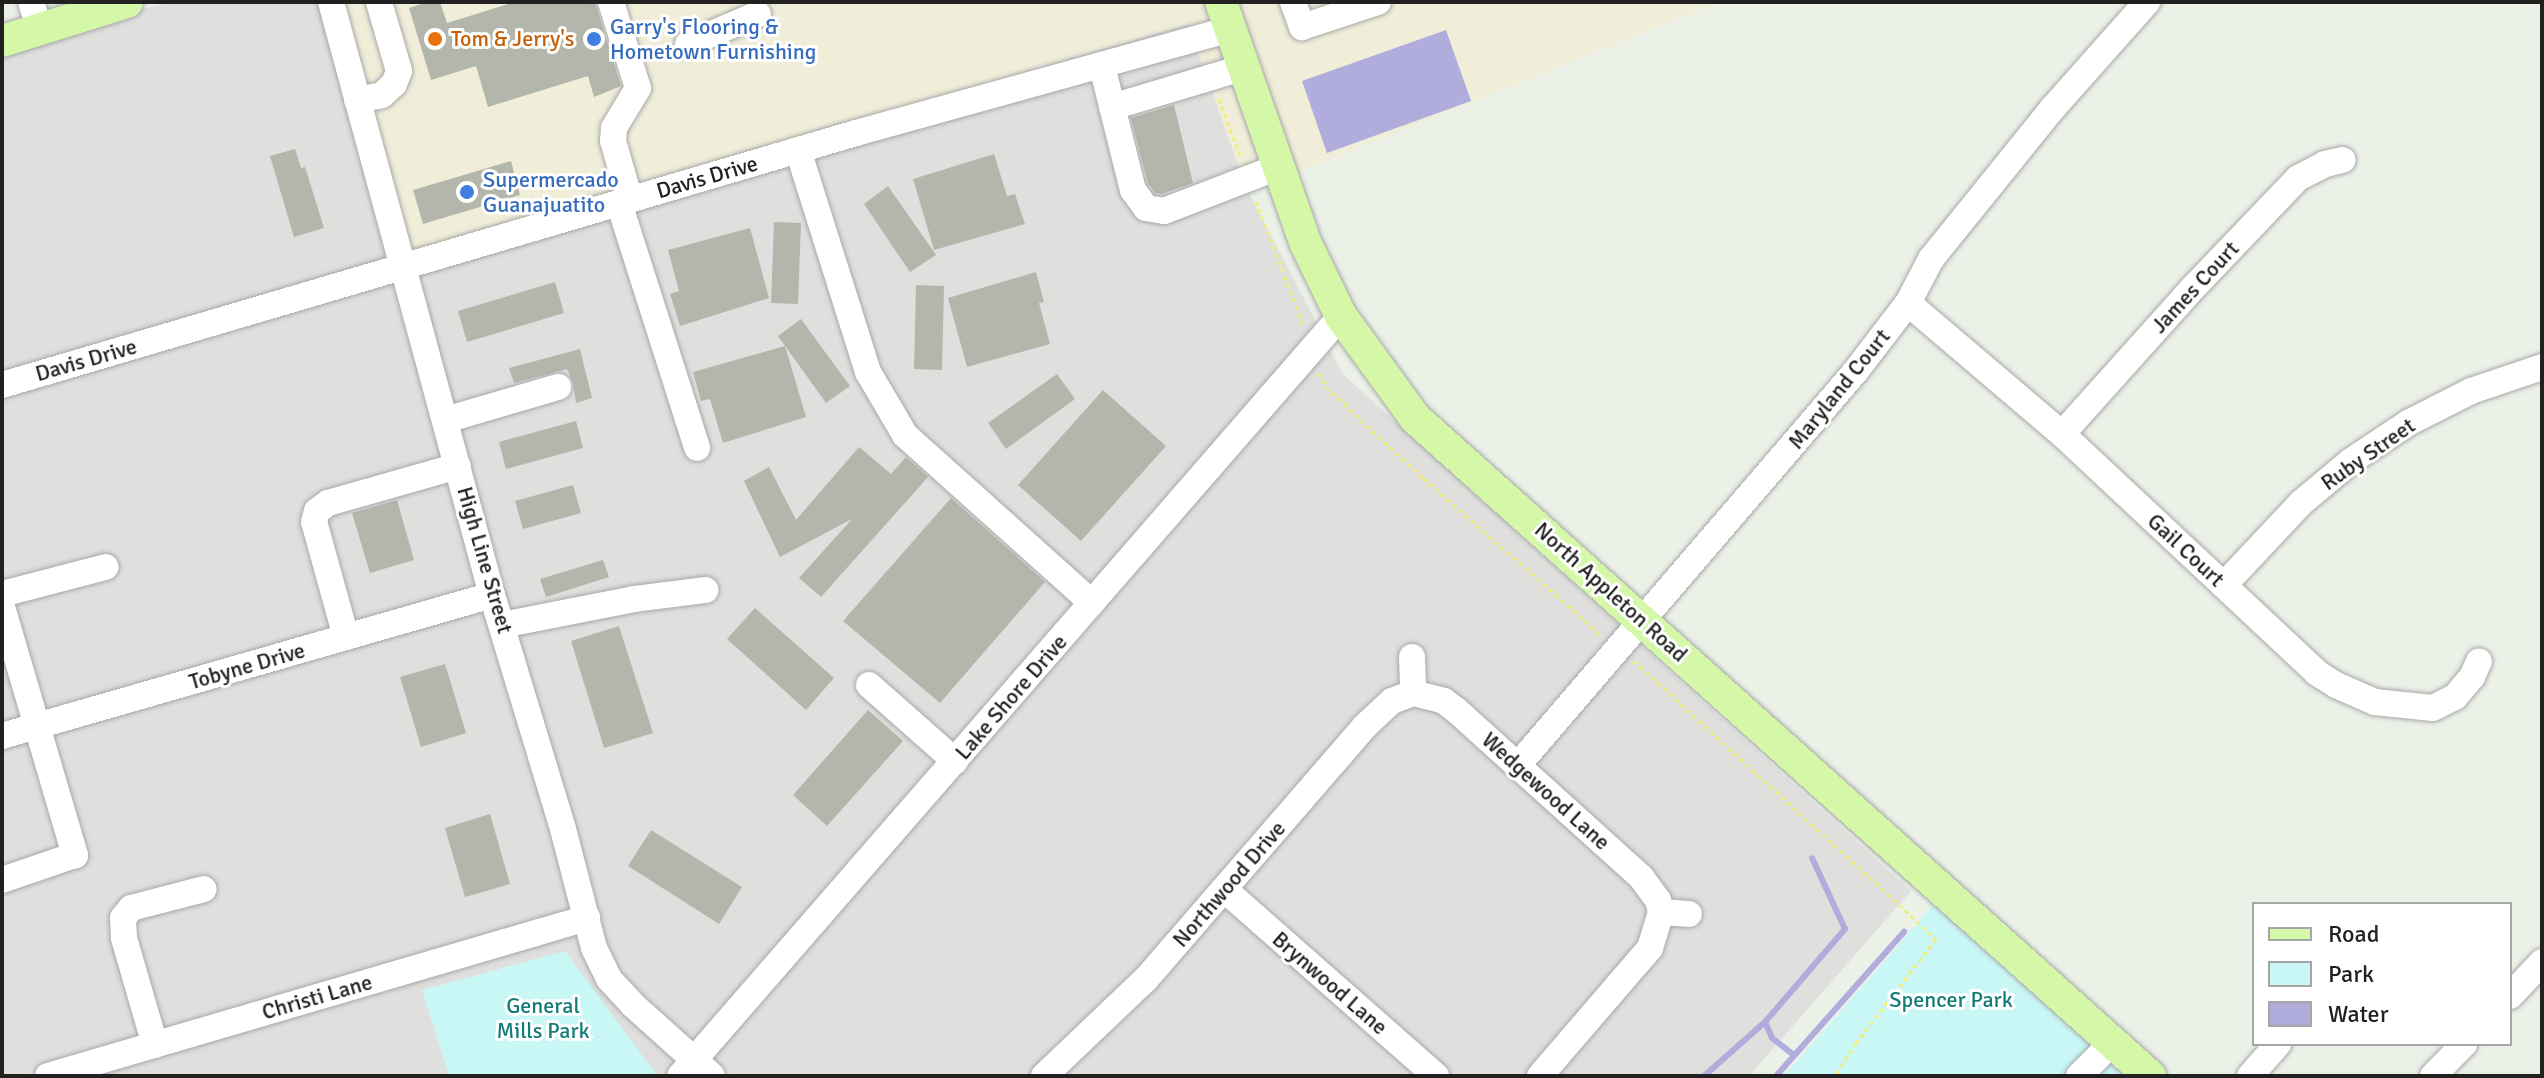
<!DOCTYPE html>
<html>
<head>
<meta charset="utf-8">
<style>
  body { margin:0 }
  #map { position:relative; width:2544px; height:1078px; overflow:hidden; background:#ecf1e8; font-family:Signika,sans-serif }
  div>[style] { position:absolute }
  .residential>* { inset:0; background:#dfdfde }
  .commercial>* { inset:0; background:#f0eed9 }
  .park>* { inset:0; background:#c9f7f5 }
  .water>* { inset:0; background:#b0acdb }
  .stream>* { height:6px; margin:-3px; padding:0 3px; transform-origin:3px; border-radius:3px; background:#b0acdb }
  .building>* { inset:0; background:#b3b6ab }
  .path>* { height:3px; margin-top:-1.5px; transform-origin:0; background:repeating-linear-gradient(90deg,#f2ef78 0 4px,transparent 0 8px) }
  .roads { filter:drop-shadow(0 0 2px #a8a8a8) drop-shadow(0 0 2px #a8a8a8) }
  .minor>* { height:26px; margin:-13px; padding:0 13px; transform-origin:13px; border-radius:13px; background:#fff }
  .major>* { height:32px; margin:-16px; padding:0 16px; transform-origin:16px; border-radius:16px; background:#d4f7a8 }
  .dots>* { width:22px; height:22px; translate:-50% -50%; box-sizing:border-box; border:4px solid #fff; border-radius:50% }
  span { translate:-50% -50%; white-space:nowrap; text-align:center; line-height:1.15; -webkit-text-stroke:6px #fff; paint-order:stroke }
  .shop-label { font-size:22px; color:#366cbe }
  .left { translate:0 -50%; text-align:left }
  .food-label { font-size:22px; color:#c56008 }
  .street-label { font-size:22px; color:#212121 }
  .park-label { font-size:22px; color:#137c77 }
  .frame { position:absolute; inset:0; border:4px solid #212121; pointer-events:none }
  .legend { position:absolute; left:2252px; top:902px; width:260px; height:144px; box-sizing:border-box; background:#fff; border:2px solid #a6a6a6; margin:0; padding:10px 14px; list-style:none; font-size:24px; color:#212121 }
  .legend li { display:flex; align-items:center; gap:16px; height:40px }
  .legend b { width:40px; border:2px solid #a6a6a6 }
</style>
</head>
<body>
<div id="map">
  <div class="residential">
    <div style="clip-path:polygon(171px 2px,342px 2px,412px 251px,1188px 24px,1249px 193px,1343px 374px,1911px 891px,1749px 1076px,2px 1076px,2px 41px)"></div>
  </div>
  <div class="commercial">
    <div style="clip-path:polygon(342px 2px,1720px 2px,1248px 193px,1188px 24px,411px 251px)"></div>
  </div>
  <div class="park">
    <div style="clip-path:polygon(1944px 893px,2149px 1076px,1784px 1076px)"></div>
    <div style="clip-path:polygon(565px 951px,656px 1074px,654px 1076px,449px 1076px,422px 990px)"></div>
  </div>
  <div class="water">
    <div style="clip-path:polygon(1446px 30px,1471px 101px,1327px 153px,1302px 81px)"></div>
  </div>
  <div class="stream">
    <div style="left:1765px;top:1022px;width:17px;rotate:66deg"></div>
    <div style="left:1772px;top:1038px;width:28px;rotate:38deg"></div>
    <div style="left:1704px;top:1076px;width:81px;rotate:-41.5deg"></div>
    <div style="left:1765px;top:1022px;width:123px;rotate:-49.3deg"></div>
    <div style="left:1845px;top:929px;width:78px;rotate:-114.9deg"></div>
    <div style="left:1776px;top:1076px;width:193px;rotate:-48.4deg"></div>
  </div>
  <div class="building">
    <div style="clip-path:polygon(427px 2px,440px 2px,447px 23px,515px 2px,595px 2px,621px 86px,594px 97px,588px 76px,488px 107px,476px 66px,431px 80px,409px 8px)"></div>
    <div style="clip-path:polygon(1174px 105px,1193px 183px,1162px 194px,1155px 193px,1148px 183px,1131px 118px)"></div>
    <div style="clip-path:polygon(295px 149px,301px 168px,305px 167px,324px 228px,294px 237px,270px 156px)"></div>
    <div style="clip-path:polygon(994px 154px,1007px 196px,1015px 194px,1025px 224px,934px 250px,913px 179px)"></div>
    <div style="clip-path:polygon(511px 161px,520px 195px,423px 224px,413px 190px)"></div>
    <div style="clip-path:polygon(888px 186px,936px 255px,910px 272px,864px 204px)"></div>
    <div style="clip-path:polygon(774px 222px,801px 223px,798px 304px,771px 303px)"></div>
    <div style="clip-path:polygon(750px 228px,769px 298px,680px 326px,670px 294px,679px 291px,668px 250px)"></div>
    <div style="clip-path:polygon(1036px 272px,1044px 302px,1039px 303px,1050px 344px,967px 367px,948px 298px)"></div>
    <div style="clip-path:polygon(555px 282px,564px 313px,467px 342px,458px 311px)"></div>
    <div style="clip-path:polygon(916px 285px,944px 286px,942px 370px,914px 369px)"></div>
    <div style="clip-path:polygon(801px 319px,850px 386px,826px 403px,778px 336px)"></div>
    <div style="clip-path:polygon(785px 346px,806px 417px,723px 443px,710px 399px,701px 401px,693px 372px)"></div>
    <div style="clip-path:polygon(580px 349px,592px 398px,576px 403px,573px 383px,567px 369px,514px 383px,509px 368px)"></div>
    <div style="clip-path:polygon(1057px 374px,1075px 399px,1006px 449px,988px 423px)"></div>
    <div style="clip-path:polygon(1103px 390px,1166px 446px,1081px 541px,1018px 485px)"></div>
    <div style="clip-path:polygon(576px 421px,583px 448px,506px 469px,499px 442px)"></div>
    <div style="clip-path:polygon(859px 447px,891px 474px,906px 457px,928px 477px,821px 597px,799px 578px,852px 519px,780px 557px,744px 481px,769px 467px,796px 520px)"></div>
    <div style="clip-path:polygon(573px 485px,581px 513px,523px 529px,515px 501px)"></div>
    <div style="clip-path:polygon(951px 498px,1045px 582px,940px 703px,843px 621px)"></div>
    <div style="clip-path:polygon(397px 500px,414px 560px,370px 573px,352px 513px)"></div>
    <div style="clip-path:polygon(603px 560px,609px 577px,546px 597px,540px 579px)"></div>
    <div style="clip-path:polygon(755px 608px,834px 678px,806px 710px,727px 639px)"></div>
    <div style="clip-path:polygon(619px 626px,653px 733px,604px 748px,571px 641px)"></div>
    <div style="clip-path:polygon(445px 664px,466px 733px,421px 747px,400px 677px)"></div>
    <div style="clip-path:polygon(868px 710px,903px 741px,827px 826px,793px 795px)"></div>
    <div style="clip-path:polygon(490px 814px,510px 884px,465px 897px,445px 828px)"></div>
    <div style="clip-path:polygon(651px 830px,742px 887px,719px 924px,628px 866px)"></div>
  </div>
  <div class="path">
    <div style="left:1219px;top:99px;width:61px;rotate:69.8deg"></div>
    <div style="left:1256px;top:201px;width:133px;rotate:69.2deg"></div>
    <div style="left:1319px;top:373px;width:16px;rotate:63deg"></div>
    <div style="left:1326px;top:387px;width:133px;rotate:43.2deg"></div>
    <div style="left:1423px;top:478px;width:236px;rotate:41.4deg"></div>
    <div style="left:1634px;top:661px;width:410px;rotate:42.6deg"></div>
    <div style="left:1936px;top:939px;width:131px;rotate:127.6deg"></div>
    <div style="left:1856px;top:1043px;width:39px;rotate:122deg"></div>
  </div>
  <div class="roads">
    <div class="minor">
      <div style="left:31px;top:2px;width:28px;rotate:72deg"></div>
      <div style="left:331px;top:2px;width:614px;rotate:74.81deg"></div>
      <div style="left:492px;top:595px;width:245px;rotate:73.1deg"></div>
      <div style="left:563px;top:829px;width:123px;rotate:75.4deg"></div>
      <div style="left:594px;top:948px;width:34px;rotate:64deg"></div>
      <div style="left:609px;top:979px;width:35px;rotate:47deg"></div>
      <div style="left:633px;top:1005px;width:106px;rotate:41.9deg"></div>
      <div style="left:611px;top:2px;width:90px;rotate:72.6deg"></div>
      <div style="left:638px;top:88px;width:47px;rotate:121deg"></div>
      <div style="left:614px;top:128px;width:13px;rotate:94deg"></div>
      <div style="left:613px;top:141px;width:61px;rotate:73.9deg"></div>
      <div style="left:1293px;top:2px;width:27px;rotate:70deg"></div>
      <div style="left:1302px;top:27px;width:80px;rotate:-18.2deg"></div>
      <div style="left:688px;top:44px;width:76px;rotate:-23.2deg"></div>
      <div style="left:1102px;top:66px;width:128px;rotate:76deg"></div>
      <div style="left:1133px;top:190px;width:22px;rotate:54deg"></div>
      <div style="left:1146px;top:208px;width:18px;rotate:9deg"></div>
      <div style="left:1164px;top:211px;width:122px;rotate:-21.1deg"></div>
      <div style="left:357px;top:100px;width:25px;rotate:-11deg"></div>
      <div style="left:382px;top:95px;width:16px;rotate:-43deg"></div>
      <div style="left:394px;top:84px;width:14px;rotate:-69deg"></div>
      <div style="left:399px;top:71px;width:72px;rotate:-106.2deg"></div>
      <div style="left:1112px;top:107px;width:139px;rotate:-16.7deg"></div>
      <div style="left:798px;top:150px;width:233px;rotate:72.5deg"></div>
      <div style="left:868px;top:372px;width:73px;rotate:59.6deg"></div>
      <div style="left:905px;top:435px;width:251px;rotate:41.9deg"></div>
      <div style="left:619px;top:203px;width:257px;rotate:72.3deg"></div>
      <div style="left:1908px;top:303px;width:202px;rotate:40.4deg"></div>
      <div style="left:2062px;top:434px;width:349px;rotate:43.1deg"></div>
      <div style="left:2317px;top:673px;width:22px;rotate:32deg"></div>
      <div style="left:2336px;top:685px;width:43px;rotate:23.6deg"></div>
      <div style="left:2375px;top:702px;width:58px;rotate:5.9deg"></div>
      <div style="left:2433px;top:708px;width:25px;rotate:-27deg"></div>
      <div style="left:2455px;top:697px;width:26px;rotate:-50deg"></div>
      <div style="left:2472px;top:677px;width:17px;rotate:-66deg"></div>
      <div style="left:2px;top:385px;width:890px;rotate:-16.44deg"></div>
      <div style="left:856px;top:133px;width:389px;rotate:-15.5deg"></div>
      <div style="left:445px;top:420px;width:118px;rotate:-16.3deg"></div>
      <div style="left:2062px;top:434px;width:195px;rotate:-48.1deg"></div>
      <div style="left:2192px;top:289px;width:153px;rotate:-46.3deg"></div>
      <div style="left:2298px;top:178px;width:30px;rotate:-27deg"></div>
      <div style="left:2325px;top:164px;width:18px;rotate:-13deg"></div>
      <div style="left:2224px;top:585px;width:112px;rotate:-46.8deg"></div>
      <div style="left:2301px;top:503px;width:65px;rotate:-40deg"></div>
      <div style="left:2351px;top:461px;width:69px;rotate:-33.7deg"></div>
      <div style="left:2408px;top:423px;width:71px;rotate:-26.9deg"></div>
      <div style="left:2471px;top:391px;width:75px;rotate:-18.7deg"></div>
      <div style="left:2px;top:594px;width:107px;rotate:-14.6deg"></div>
      <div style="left:2px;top:607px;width:259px;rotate:73.6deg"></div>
      <div style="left:75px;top:855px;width:77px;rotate:161.1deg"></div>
      <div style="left:502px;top:625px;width:135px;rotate:-11.1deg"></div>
      <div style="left:634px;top:599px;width:72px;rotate:-7.2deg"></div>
      <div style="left:346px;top:637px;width:119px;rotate:-105.5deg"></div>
      <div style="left:314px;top:522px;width:11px;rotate:-75deg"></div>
      <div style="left:317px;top:511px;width:14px;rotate:-36deg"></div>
      <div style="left:328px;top:503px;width:135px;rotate:-15.9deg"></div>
      <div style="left:1412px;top:657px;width:36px;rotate:88deg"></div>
      <div style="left:869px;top:685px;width:115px;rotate:41.5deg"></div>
      <div style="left:2px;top:736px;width:510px;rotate:-16.05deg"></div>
      <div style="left:1518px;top:765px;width:518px;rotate:-49.39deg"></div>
      <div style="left:1855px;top:372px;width:87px;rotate:-52.5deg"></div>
      <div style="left:1908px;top:303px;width:50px;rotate:-62.4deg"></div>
      <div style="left:1931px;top:259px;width:194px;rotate:-51.1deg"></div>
      <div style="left:2053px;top:108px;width:142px;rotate:-48.4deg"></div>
      <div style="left:1224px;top:889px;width:283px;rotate:41.4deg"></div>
      <div style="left:1661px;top:912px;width:28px;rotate:4deg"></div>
      <div style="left:2510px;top:996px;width:47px;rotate:-46.7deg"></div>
      <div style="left:155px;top:1045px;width:111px;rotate:-106.2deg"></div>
      <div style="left:124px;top:938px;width:20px;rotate:-93deg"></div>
      <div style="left:123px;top:918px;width:13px;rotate:-51deg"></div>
      <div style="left:131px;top:908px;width:75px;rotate:-14.6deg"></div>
      <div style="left:48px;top:1076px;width:562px;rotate:-16.34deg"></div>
      <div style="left:680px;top:1076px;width:1007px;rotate:-48.99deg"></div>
      <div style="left:1044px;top:1076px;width:141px;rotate:-43.6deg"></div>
      <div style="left:1146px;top:979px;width:333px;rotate:-49.1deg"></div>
      <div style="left:1364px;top:727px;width:38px;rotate:-43deg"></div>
      <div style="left:1392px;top:701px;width:22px;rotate:-21deg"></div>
      <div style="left:1413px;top:693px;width:32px;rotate:14deg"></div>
      <div style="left:1444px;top:701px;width:15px;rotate:37deg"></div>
      <div style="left:1456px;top:710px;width:249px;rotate:42.1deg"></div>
      <div style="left:1641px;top:877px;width:29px;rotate:54deg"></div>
      <div style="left:1658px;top:900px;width:12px;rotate:76deg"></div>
      <div style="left:1661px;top:912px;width:38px;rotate:107deg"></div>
      <div style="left:1650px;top:948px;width:169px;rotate:130.7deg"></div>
      <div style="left:2079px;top:1076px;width:48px;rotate:-45deg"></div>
      <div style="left:2250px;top:1076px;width:43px;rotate:-48.8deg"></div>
      <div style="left:2433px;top:1076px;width:45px;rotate:-45.9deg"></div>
    </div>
    <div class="major">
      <div style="left:1221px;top:2px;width:254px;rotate:70.7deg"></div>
      <div style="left:1305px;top:242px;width:82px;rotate:64.1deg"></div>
      <div style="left:1341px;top:316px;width:126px;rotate:54deg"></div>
      <div style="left:1415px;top:418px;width:987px;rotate:41.84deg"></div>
      <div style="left:2px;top:41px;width:131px;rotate:-17.3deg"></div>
    </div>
  </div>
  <div class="dots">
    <div style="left:435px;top:39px;background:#e8710a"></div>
    <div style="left:594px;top:39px;background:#3f7fe0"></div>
    <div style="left:467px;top:192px;background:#3f7fe0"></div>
  </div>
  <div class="shop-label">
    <span class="left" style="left:610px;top:39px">Garry's Flooring &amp;<br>Hometown Furnishing</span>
    <span class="left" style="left:483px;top:192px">Supermercado<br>Guanajuatito</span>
  </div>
  <div class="food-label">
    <span class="left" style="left:451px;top:39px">Tom &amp; Jerry's</span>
  </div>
  <div class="street-label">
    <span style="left:707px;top:177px;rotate:-16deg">Davis Drive</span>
    <span style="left:2195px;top:287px;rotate:-47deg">James Court</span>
    <span style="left:86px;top:360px;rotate:-16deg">Davis Drive</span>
    <span style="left:1839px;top:389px;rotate:-51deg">Maryland Court</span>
    <span style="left:2368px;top:454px;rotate:-35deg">Ruby Street</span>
    <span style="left:2186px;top:550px;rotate:43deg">Gail Court</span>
    <span style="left:485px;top:560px;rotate:74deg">High Line Street</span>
    <span style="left:1611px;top:592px;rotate:42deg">North Appleton Road</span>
    <span style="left:247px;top:666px;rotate:-16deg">Tobyne Drive</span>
    <span style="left:1011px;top:697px;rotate:-49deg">Lake Shore Drive</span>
    <span style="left:1546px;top:791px;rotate:42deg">Wedgewood Lane</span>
    <span style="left:1229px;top:884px;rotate:-49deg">Northwood Drive</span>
    <span style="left:1330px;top:983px;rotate:41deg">Brynwood Lane</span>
    <span style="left:317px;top:997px;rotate:-16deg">Christi Lane</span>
  </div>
  <div class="park-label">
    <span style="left:1951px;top:1000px">Spencer Park</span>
    <span style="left:543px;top:1018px">General<br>Mills Park</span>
  </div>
  <div class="frame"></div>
  <ul class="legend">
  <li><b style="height:10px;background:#d4f7a8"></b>Road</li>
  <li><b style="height:22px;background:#c9f7f5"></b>Park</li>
  <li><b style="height:22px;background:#b0acdb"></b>Water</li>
  </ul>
</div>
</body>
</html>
